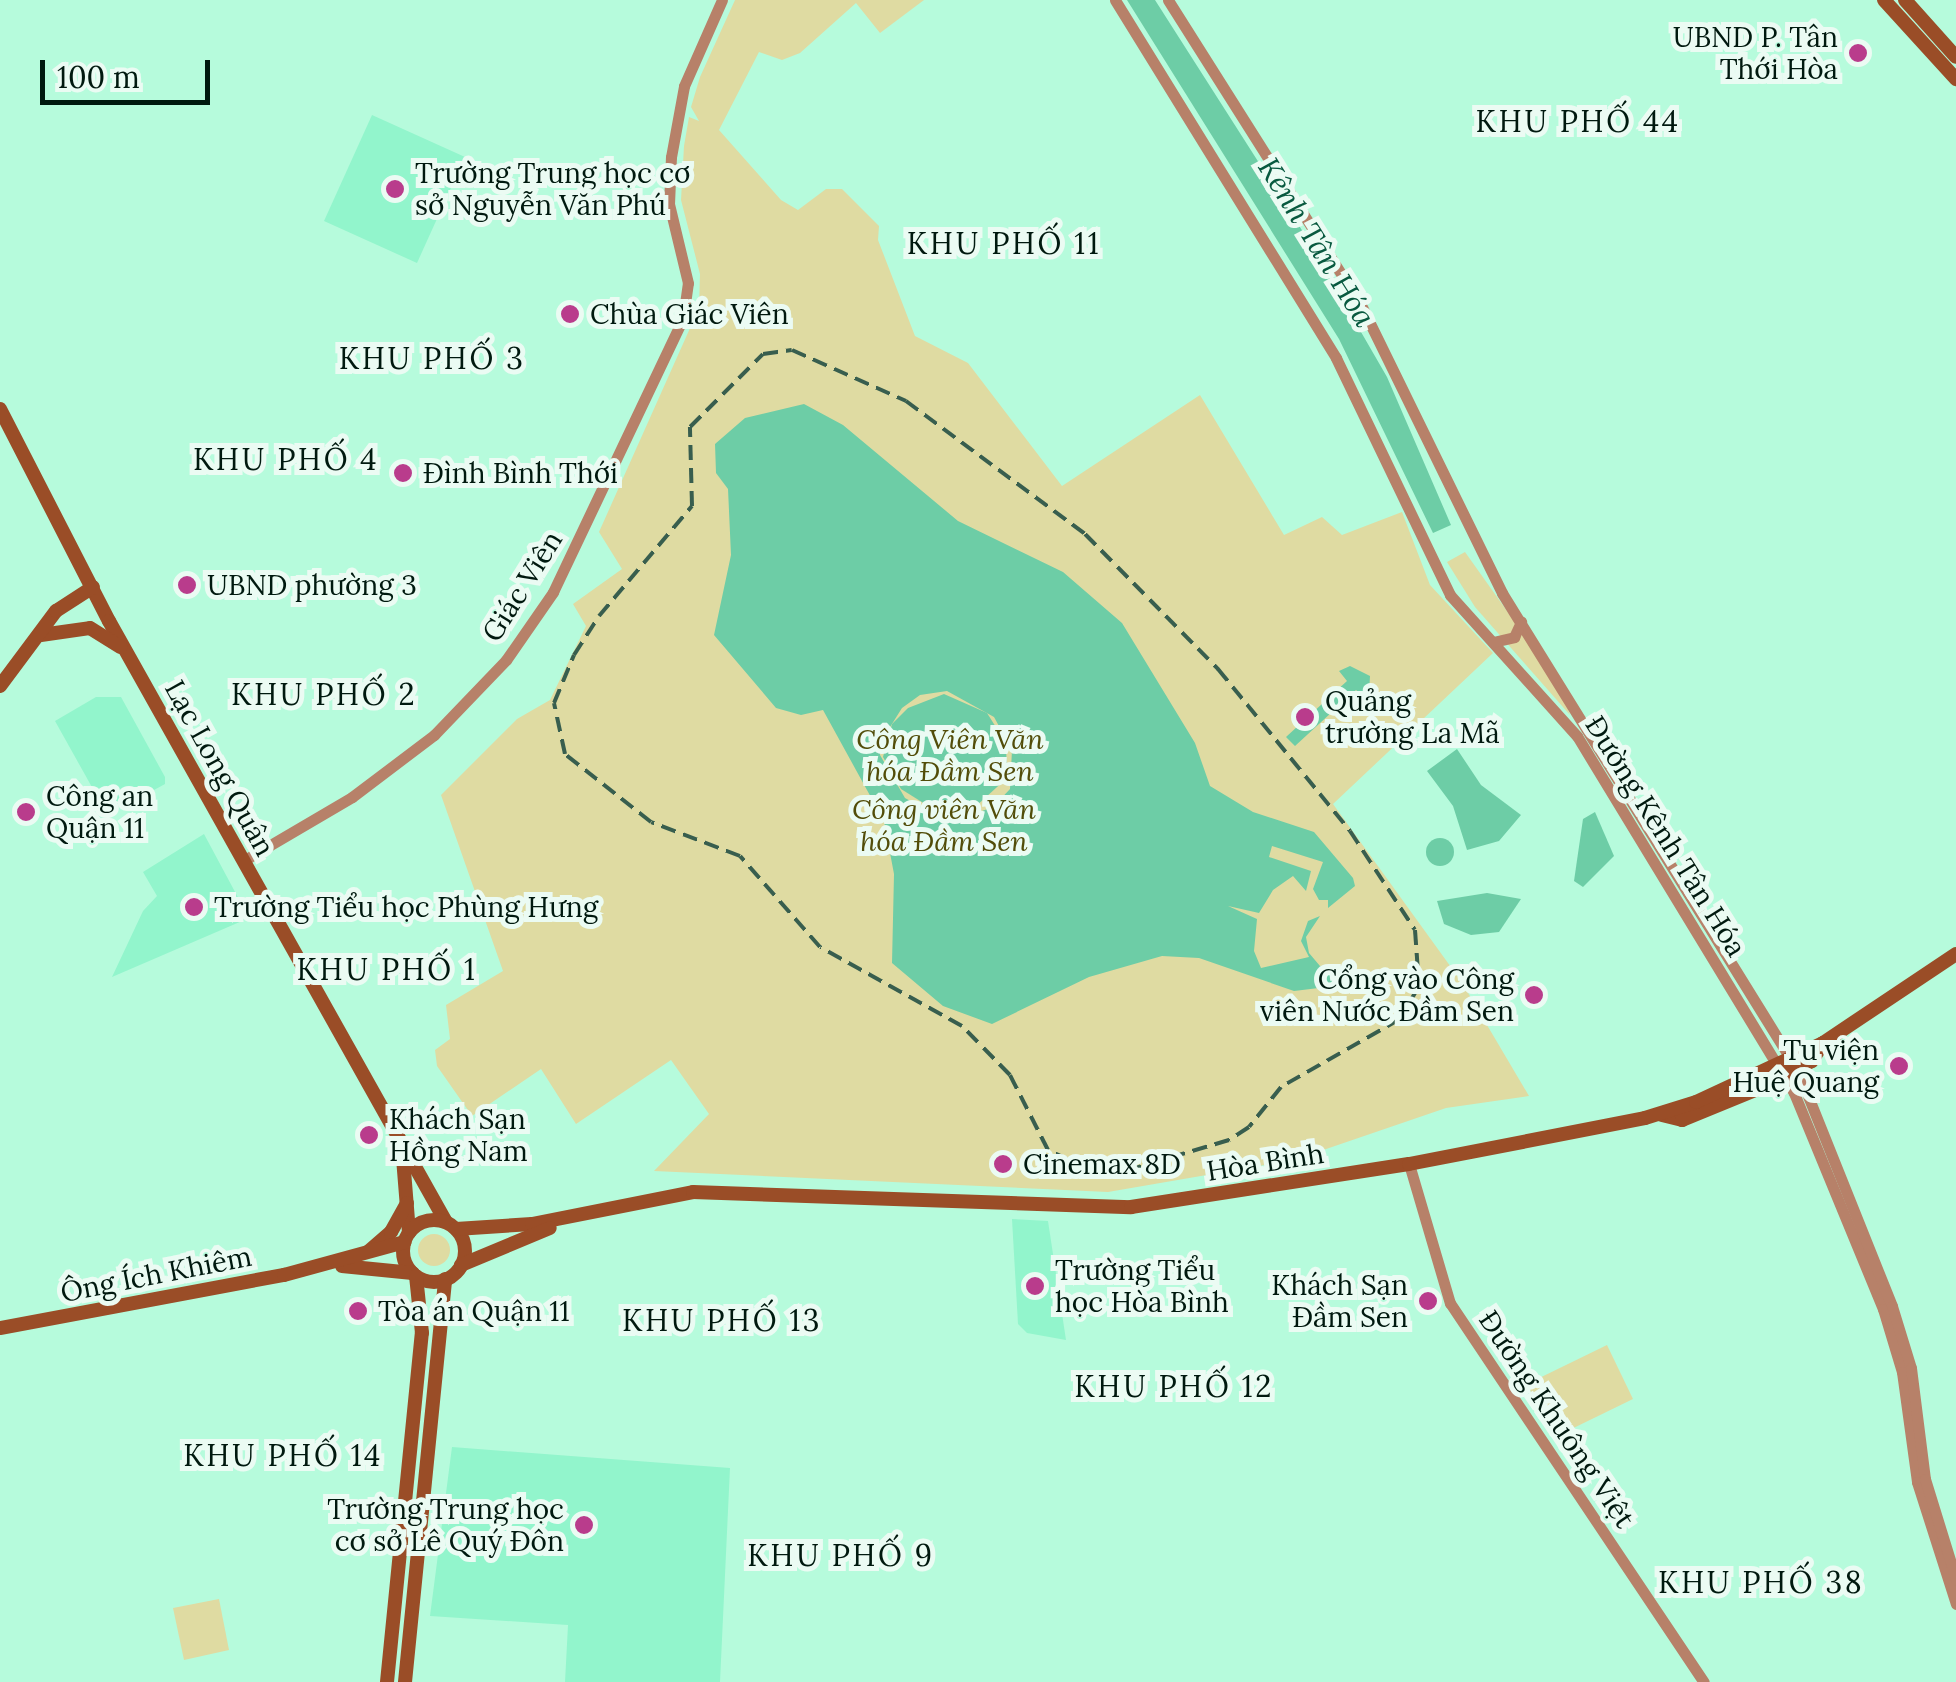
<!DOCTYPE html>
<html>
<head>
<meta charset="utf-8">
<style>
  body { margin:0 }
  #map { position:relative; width:1956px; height:1682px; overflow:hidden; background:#b6fbdc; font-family:Lora,serif }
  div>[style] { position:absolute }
  .built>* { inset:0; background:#92f5cc }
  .green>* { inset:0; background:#dfdba2 }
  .round { border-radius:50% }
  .water>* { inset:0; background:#6dcda6 }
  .tertiary>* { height:11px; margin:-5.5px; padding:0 5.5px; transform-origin:5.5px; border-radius:5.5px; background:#b78169 }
  .secondary>* { height:14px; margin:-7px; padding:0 7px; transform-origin:7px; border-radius:7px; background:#9a4d27 }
  .secondary>.ring { margin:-7px; padding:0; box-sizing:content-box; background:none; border:14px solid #9a4d27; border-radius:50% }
  .rail>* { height:4px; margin-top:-2px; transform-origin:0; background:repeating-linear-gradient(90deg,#385e4e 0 15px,transparent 0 23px) }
  .dots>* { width:28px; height:28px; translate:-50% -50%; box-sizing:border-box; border:5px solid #ebfbf3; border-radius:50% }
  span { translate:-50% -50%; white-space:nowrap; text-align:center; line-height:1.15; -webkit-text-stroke:10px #ebfbf3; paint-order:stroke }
  .poi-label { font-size:28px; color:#00190f }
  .right { translate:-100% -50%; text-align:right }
  .left { translate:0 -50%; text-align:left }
  .street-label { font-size:28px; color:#00190f }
  .park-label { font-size:28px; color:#524d09; font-style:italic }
  .neighbourhood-label { font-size:30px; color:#00190f; letter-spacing:2.5px }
  .water-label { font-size:30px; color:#08593f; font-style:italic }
  .scale { position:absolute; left:40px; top:60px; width:170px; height:45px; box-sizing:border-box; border:5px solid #00190f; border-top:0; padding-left:12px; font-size:30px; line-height:35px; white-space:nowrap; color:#00190f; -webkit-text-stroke:8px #ebfbf3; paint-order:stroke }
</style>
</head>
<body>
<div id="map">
  <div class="built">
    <div style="clip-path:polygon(372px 115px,465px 157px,417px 263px,324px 221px)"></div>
    <div style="clip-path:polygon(96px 697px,121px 697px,165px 777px,165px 784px,132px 802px,111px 803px,93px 789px,55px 721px)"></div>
    <div style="clip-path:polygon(204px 834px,249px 918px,112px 977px,143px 911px,157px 896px,143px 872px)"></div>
    <div style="clip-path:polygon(1012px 1219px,1048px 1221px,1066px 1340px,1027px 1333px,1018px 1324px)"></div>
    <div style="clip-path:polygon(452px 1447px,730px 1468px,720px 1682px,565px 1682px,568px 1625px,430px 1616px)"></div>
  </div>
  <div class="green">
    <div style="clip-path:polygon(735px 0,924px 0,880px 33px,856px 3px,800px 53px,782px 60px,759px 52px,719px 130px,781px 200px,798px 210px,826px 189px,842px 189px,879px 226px,878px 240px,915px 336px,968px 363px,1062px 486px,1200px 395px,1284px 535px,1322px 517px,1342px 535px,1402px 512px,1430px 585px,1493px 653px,1333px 804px,1461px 981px,1529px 1096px,1446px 1108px,1294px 1160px,1108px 1192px,654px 1171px,709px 1114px,671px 1060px,576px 1124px,541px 1069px,472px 1116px,437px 1066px,435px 1050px,450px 1039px,446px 1005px,503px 971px,441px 795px,517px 719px,550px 700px,586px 626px,573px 604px,622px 569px,599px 532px,699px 308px,700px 274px,681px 200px,684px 146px,689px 117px,699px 121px,691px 107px,700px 77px)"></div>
    <div style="clip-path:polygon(1465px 552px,1559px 684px,1570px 715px,1475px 607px,1447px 562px)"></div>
    <div class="round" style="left:418px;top:1234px;width:32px;height:32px"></div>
    <div style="clip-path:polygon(1607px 1345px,1633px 1399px,1553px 1438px,1527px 1384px)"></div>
    <div style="clip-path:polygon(219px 1599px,229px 1650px,184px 1660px,173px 1608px)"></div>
  </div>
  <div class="water">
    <div style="clip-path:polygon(1127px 0,1155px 0,1305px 235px,1387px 377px,1451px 525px,1433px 533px,1339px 339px)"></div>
    <div style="clip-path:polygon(evenodd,804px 404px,843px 425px,958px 521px,1063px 572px,1122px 623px,1195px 743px,1210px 786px,1253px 812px,1314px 832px,1353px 878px,1355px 886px,1328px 908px,1328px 900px,1319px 900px,1313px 889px,1323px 862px,1272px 846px,1269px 857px,1311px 871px,1306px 891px,1293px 876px,1273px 890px,1259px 913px,1228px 906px,1257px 919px,1254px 951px,1261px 968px,1309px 957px,1301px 941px,1308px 921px,1320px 916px,1306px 937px,1309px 953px,1320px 966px,1337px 965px,1344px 977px,1327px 987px,1294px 991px,1199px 958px,1162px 956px,1089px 977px,992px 1024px,943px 1006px,892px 963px,894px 874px,884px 821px,823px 710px,801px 715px,776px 708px,714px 635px,731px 555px,728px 489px,716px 473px,715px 444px,745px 418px,804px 404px,947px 691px,994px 717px,1012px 750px,1010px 789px,993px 807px,971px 815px,925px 809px,905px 798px,880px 755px,880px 743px,902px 708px,920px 695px,947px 691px)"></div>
    <div style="clip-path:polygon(1350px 666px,1370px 676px,1369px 694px,1365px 698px,1356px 690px,1295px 746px,1286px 737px,1347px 681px,1339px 671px)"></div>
    <div style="clip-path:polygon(944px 694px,987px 713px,1006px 743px,1007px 778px,975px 807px,925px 804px,901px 789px,883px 757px,892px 724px,908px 708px)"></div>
    <div style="clip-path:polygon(1457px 749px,1481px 785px,1521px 815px,1499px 841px,1467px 850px,1453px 806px,1427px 771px)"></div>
    <div style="clip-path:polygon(1595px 812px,1614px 856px,1583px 887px,1574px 881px,1583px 819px)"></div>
    <div class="round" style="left:1426px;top:838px;width:28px;height:28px"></div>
    <div style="clip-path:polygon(1487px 893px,1521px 899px,1499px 932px,1471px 935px,1444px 924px,1437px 901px)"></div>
  </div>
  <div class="tertiary">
    <div style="left:1115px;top:0;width:421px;rotate:58.3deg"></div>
    <div style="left:1336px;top:358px;width:263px;rotate:64.3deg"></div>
    <div style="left:1450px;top:595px;width:190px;rotate:48deg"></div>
    <div style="left:1577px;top:736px;width:418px;rotate:58.7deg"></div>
    <div style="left:1794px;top:1093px;width:234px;rotate:67.6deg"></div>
    <div style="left:1883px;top:1309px;width:66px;rotate:73.2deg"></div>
    <div style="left:1902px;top:1372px;width:111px;rotate:82.2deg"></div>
    <div style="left:1917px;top:1482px;width:128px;rotate:72.3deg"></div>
    <div style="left:1168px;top:0;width:361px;rotate:57.7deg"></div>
    <div style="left:1361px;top:305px;width:321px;rotate:63.9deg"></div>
    <div style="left:1502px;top:593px;width:562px;rotate:58.23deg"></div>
    <div style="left:1798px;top:1071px;width:253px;rotate:68.2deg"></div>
    <div style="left:1892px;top:1306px;width:65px;rotate:73deg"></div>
    <div style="left:1911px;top:1368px;width:112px;rotate:82.8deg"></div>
    <div style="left:1925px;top:1479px;width:105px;rotate:72.8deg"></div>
    <div style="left:1493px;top:642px;width:22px;rotate:-13deg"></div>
    <div style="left:1514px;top:637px;width:17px;rotate:-65deg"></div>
    <div style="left:243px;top:861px;width:126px;rotate:-30.4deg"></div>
    <div style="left:352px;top:797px;width:103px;rotate:-37.1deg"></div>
    <div style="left:434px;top:735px;width:104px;rotate:-46.2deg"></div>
    <div style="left:506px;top:660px;width:83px;rotate:-55.3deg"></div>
    <div style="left:553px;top:592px;width:303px;rotate:-64.6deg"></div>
    <div style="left:683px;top:318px;width:35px;rotate:-82deg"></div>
    <div style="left:688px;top:283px;width:81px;rotate:-103.5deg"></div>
    <div style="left:669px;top:204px;width:47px;rotate:-87.6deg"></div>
    <div style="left:671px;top:157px;width:72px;rotate:-79.6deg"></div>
    <div style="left:684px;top:86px;width:94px;rotate:-66.2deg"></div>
    <div style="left:1409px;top:1164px;width:145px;rotate:73.6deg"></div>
    <div style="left:1450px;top:1303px;width:456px;rotate:56.2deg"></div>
  </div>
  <div class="secondary">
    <div style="left:1884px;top:0;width:107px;rotate:47.7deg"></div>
    <div style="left:1905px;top:0;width:76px;rotate:48.2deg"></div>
    <div style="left:0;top:409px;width:238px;rotate:62.8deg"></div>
    <div style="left:109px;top:621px;width:689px;rotate:60.72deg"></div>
    <div style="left:41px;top:635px;width:49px;rotate:-8.1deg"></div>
    <div style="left:90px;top:628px;width:36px;rotate:32deg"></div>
    <div style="left:0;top:686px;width:94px;rotate:-53.3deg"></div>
    <div style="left:56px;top:611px;width:44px;rotate:-33deg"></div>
    <div style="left:1662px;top:1115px;width:21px;rotate:14deg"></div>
    <div style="left:1682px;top:1120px;width:87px;rotate:-22.2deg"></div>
    <div style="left:1763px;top:1087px;width:55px;rotate:-28deg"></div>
    <div style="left:1812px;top:1061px;width:21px;rotate:-59deg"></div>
    <div style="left:403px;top:1158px;width:75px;rotate:85.4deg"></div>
    <div class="ring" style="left:403px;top:1220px;width:48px;height:48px"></div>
    <div style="left:456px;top:1229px;width:76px;rotate:-3.8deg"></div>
    <div style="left:532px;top:1224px;width:164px;rotate:-11.2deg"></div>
    <div style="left:693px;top:1192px;width:438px;rotate:2deg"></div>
    <div style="left:1131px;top:1207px;width:281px;rotate:-8.8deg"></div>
    <div style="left:1409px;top:1164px;width:240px;rotate:-11deg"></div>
    <div style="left:1645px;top:1118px;width:53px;rotate:-17.4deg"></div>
    <div style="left:1696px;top:1102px;width:140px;rotate:-24.9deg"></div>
    <div style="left:1823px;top:1043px;width:160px;rotate:-33.8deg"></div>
    <div style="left:369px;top:1251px;width:29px;rotate:-41deg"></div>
    <div style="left:391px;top:1232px;width:33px;rotate:-61deg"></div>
    <div style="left:461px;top:1265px;width:96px;rotate:-22.6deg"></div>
    <div style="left:342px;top:1266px;width:71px;rotate:5.6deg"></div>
    <div style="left:0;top:1328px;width:289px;rotate:-10.6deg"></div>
    <div style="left:284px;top:1275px;width:125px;rotate:-15.3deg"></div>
    <div style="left:387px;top:1682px;width:351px;rotate:-84.3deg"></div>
    <div style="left:422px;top:1333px;width:57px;rotate:-96deg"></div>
    <div style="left:405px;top:1682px;width:405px;rotate:-84.3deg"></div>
  </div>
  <div class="rail">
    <div style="left:792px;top:350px;width:125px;rotate:24.1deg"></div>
    <div style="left:906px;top:401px;width:223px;rotate:36.6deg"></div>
    <div style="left:1085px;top:534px;width:190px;rotate:45.4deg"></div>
    <div style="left:1218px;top:669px;width:209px;rotate:50.8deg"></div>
    <div style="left:1350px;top:831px;width:118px;rotate:56.7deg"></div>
    <div style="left:1415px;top:930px;width:56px;rotate:85.9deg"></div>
    <div style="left:1419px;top:986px;width:38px;rotate:120deg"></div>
    <div style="left:1400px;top:1019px;width:137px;rotate:150.3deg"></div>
    <div style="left:1281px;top:1087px;width:51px;rotate:128.7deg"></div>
    <div style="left:1249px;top:1127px;width:24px;rotate:147deg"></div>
    <div style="left:1229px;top:1140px;width:101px;rotate:163.4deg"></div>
    <div style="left:1132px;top:1169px;width:42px;rotate:178.6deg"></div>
    <div style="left:1090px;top:1170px;width:47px;rotate:-154.5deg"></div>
    <div style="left:1048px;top:1150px;width:84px;rotate:-116.9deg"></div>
    <div style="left:1010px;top:1075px;width:69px;rotate:-134.4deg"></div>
    <div style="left:962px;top:1026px;width:162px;rotate:-150.9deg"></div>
    <div style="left:820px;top:947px;width:121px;rotate:-131.3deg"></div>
    <div style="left:740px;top:856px;width:95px;rotate:-159.1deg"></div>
    <div style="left:651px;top:822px;width:110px;rotate:-141.7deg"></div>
    <div style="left:565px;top:754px;width:52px;rotate:-102.2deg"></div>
    <div style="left:554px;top:703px;width:52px;rotate:-67.4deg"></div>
    <div style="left:574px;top:655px;width:46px;rotate:-57.3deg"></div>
    <div style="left:599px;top:616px;width:144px;rotate:-49.8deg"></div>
    <div style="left:692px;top:506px;width:79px;rotate:-91.5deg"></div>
    <div style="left:690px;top:427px;width:103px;rotate:-45deg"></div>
    <div style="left:763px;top:354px;width:29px;rotate:-8deg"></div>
  </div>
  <div class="dots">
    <div style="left:1858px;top:53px;background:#b93c8c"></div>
    <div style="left:395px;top:189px;background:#b93c8c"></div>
    <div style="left:570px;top:314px;background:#b93c8c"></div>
    <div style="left:403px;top:473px;background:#b93c8c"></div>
    <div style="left:187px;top:585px;background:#b93c8c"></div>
    <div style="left:1305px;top:717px;background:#b93c8c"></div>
    <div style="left:26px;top:812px;background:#b93c8c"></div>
    <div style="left:194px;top:907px;background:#b93c8c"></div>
    <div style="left:1534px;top:995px;background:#b93c8c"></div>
    <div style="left:1899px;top:1066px;background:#b93c8c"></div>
    <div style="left:369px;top:1135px;background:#b93c8c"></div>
    <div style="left:1003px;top:1164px;background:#b93c8c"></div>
    <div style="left:1035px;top:1286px;background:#b93c8c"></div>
    <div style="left:1428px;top:1301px;background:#b93c8c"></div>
    <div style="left:358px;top:1311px;background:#b93c8c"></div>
    <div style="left:584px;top:1525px;background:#b93c8c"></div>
  </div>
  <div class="poi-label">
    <span class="right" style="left:1838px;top:53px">UBND P. Tân<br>Thới Hòa</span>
    <span class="left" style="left:415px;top:189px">Trường Trung học cơ<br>sở Nguyễn Văn Phú</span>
    <span class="left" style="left:590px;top:314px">Chùa Giác Viên</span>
    <span class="left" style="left:423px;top:473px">Đình Bình Thới</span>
    <span class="left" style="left:207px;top:585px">UBND phường 3</span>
    <span class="left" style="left:1325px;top:717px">Quảng<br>trường La Mã</span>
    <span class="left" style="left:46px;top:812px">Công an<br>Quận 11</span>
    <span class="left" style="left:214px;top:907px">Trường Tiểu học Phùng Hưng</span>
    <span class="right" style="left:1514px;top:995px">Cổng vào Công<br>viên Nước Đầm Sen</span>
    <span class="right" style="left:1879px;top:1066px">Tu viện<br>Huệ Quang</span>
    <span class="left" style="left:389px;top:1135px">Khách Sạn<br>Hồng Nam</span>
    <span class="left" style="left:1023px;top:1164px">Cinemax 8D</span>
    <span class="left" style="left:1055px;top:1286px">Trường Tiểu<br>học Hòa Bình</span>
    <span class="right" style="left:1408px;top:1301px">Khách Sạn<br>Đầm Sen</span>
    <span class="left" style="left:378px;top:1311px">Tòa án Quận 11</span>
    <span class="right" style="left:564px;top:1525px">Trường Trung học<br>cơ sở Lê Quý Đôn</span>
  </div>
  <div class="street-label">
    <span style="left:522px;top:586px;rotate:-58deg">Giác Viên</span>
    <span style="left:220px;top:768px;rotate:61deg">Lạc Long Quân</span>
    <span style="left:1666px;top:836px;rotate:58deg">Đường Kênh Tân Hóa</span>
    <span style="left:1265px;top:1162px;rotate:-9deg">Hòa Bình</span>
    <span style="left:156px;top:1274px;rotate:-11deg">Ông Ích Khiêm</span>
    <span style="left:1557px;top:1419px;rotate:56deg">Đường Khuông Việt</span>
  </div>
  <div class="park-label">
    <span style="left:950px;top:755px">Công Viên Văn<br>hóa Đầm Sen</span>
    <span style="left:944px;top:825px">Công viên Văn<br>hóa Đầm Sen</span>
  </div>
  <div class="neighbourhood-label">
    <span style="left:1578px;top:121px">KHU PHỐ 44</span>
    <span style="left:1004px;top:243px">KHU PHỐ 11</span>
    <span style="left:432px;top:358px">KHU PHỐ 3</span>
    <span style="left:286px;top:459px">KHU PHỐ 4</span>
    <span style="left:324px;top:694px">KHU PHỐ 2</span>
    <span style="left:387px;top:969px">KHU PHỐ 1</span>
    <span style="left:722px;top:1320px">KHU PHỐ 13</span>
    <span style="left:1174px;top:1386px">KHU PHỐ 12</span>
    <span style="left:283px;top:1455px">KHU PHỐ 14</span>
    <span style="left:841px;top:1555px">KHU PHỐ 9</span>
    <span style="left:1761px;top:1582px">KHU PHỐ 38</span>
  </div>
  <div class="water-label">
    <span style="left:1317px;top:242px;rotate:58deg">Kênh Tân Hóa</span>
  </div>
  <div class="scale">100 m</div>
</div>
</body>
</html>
